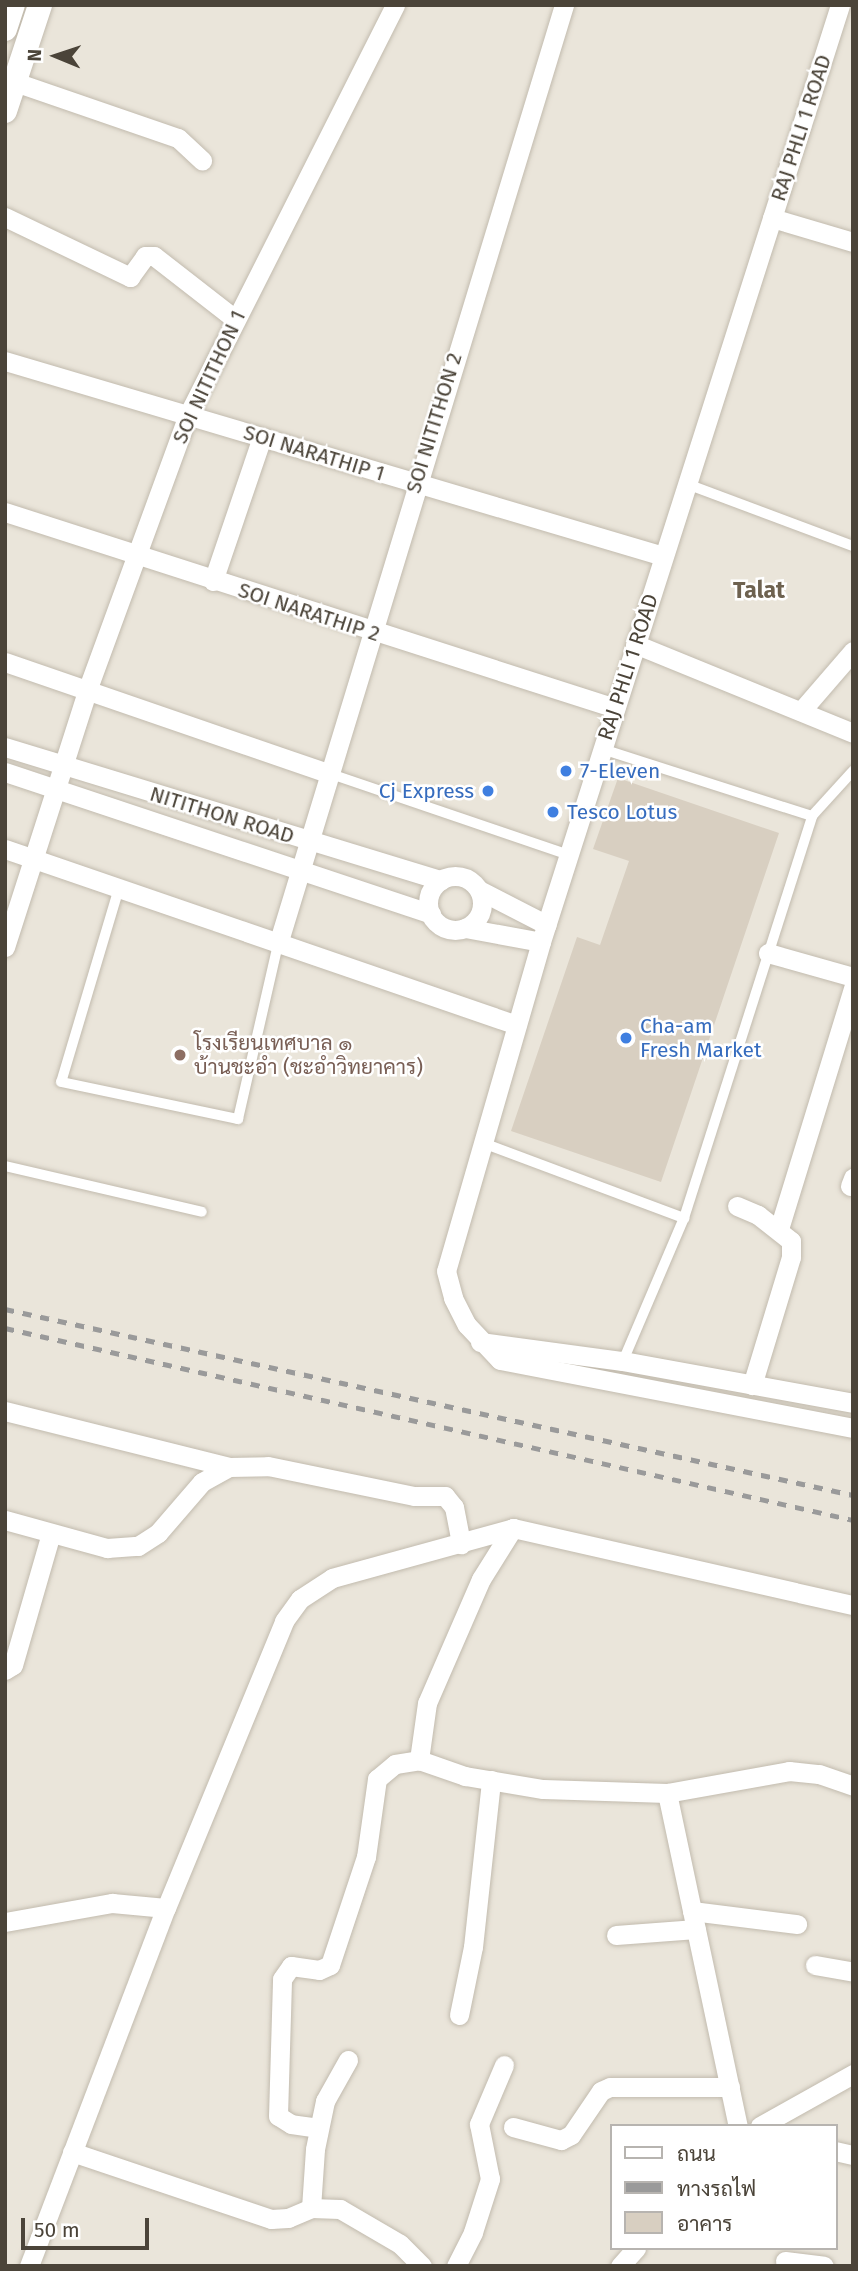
<!DOCTYPE html>
<html>
<head>
<meta charset="utf-8">
<style>
  body { margin:0 }
  #map { position:relative; width:858px; height:2271px; overflow:hidden; background:#f6f3ec; font-family:"Fira Sans",Sarabun,sans-serif }
  div>[style] { position:absolute }
  .residential>* { inset:0; background:#eae5da }
  .building>* { inset:0; background:#d8cfc1 }
  .roads { filter:drop-shadow(0 0 2px #c2bbae) drop-shadow(0 0 2px #c2bbae) }
  .service>* { height:10px; margin:-5px; padding:0 5px; transform-origin:5px; border-radius:5px; background:#fff }
  .minor>* { height:19px; margin:-9.5px; padding:0 9.5px; transform-origin:9.5px; border-radius:9.5px; background:#fff }
  .minor>.ring { margin:-9.5px; padding:0; box-sizing:content-box; background:none; border:19px solid #fff; border-radius:50% }
  .tertiary>* { height:24px; margin:-12px; padding:0 12px; transform-origin:12px; border-radius:12px; background:#fff }
  .rail>* { height:5px; margin-top:-2.5px; transform-origin:0; background:repeating-linear-gradient(90deg,#9a9a9a 0 9px,transparent 0 18px) }
  .dots>* { width:19px; height:19px; translate:-50% -50%; box-sizing:border-box; border:4px solid #fff; border-radius:50% }
  span { translate:-50% -50%; white-space:nowrap; text-align:center; line-height:1.15; -webkit-text-stroke:5px #fff; paint-order:stroke }
  .street-label { font-size:21px; color:#4b4439 }
  .shop-label { font-size:21px; color:#366cbe }
  .left { translate:0 -50%; text-align:left }
  .right { translate:-100% -50%; text-align:right }
  .education-label { font-size:21px; color:#785e54 }
  .neighbourhood-label { font-size:23px; color:#6e6250; font-weight:700 }
  .frame { position:absolute; inset:0; border:7px solid #4b4439; pointer-events:none }
  .legend { position:absolute; left:610px; top:2124px; width:228px; height:126px; box-sizing:border-box; background:#fff; border:2px solid #b7b4b0; margin:0; padding:9px 12px; list-style:none; font-size:21px; color:#4b4439 }
  .legend li { display:flex; align-items:center; gap:14px; height:35px }
  .legend b { width:35px; border:2px solid #b7b4b0 }
  .north { position:absolute; left:21px; top:21px; width:70px; height:70px; -webkit-text-stroke:5px #fff; paint-order:stroke; rotate:272deg; font-size:19px; font-weight:700; line-height:28px; text-align:center; color:#4b4439 }
  .north::after { content:''; display:block; margin:auto; width:24px; height:32px; background:#4b4439; clip-path:polygon(50% 0,100% 100%,50% 72%,0 100%) }
  .scale { position:absolute; left:21px; top:2218px; width:128px; height:32px; box-sizing:border-box; border:4px solid #4b4439; border-top:0; padding-left:9px; font-size:21px; line-height:24px; white-space:nowrap; color:#4b4439; -webkit-text-stroke:5px #fff; paint-order:stroke }
</style>
</head>
<body>
<div id="map">
  <div class="residential">
    <div style="clip-path:polygon(evenodd,5px 5px,853px 5px,853px 2266px,5px 2266px,5px 5px,611px 2126px,835px 2126px,835px 2248px,611px 2248px,611px 2126px)"></div>
  </div>
  <div class="building">
    <div style="clip-path:polygon(618px 778px,779px 833px,661px 1182px,511px 1131px,577px 937px,600px 945px,629px 861px,593px 849px)"></div>
  </div>
  <div class="roads">
    <div class="service">
      <div style="left:687px;top:484px;width:177px;rotate:20.5deg"></div>
      <div style="left:328px;top:773px;width:255px;rotate:18.8deg"></div>
      <div style="left:812px;top:816px;width:61px;rotate:-47.7deg"></div>
      <div style="left:119px;top:888px;width:202px;rotate:106.6deg"></div>
      <div style="left:61px;top:1082px;width:181px;rotate:11.8deg"></div>
      <div style="left:238px;top:1119px;width:180px;rotate:-77.1deg"></div>
      <div style="left:483px;top:1143px;width:215px;rotate:20.5deg"></div>
      <div style="left:684px;top:1218px;width:422px;rotate:-72.3deg"></div>
      <div style="left:812px;top:816px;width:220px;rotate:-162.3deg"></div>
      <div style="left:5px;top:1166px;width:202px;rotate:13.1deg"></div>
      <div style="left:623px;top:1361px;width:155px;rotate:-66.9deg"></div>
    </div>
    <div class="minor">
      <div style="left:840px;top:5px;width:984px;rotate:107.7deg"></div>
      <div style="left:541px;top:942px;width:342px;rotate:106.1deg"></div>
      <div style="left:446px;top:1271px;width:28px;rotate:75deg"></div>
      <div style="left:453px;top:1298px;width:30px;rotate:63deg"></div>
      <div style="left:467px;top:1325px;width:48px;rotate:46.7deg"></div>
      <div style="left:500px;top:1360px;width:359px;rotate:10.9deg"></div>
      <div style="left:15px;top:82px;width:172px;rotate:19deg"></div>
      <div style="left:178px;top:138px;width:33px;rotate:43deg"></div>
      <div style="left:5px;top:217px;width:139px;rotate:25.6deg"></div>
      <div style="left:130px;top:277px;width:26px;rotate:-54deg"></div>
      <div style="left:145px;top:256px;width:9px"></div>
      <div style="left:154px;top:256px;width:103px;rotate:37.9deg"></div>
      <div style="left:772px;top:218px;width:84px;rotate:16.5deg"></div>
      <div style="left:5px;top:361px;width:686px;rotate:16.51deg"></div>
      <div style="left:5px;top:512px;width:641px;rotate:17.81deg"></div>
      <div style="left:213px;top:581px;width:152px;rotate:-71.2deg"></div>
      <div style="left:635px;top:644px;width:235px;rotate:22.2deg"></div>
      <div style="left:5px;top:662px;width:342px;rotate:19deg"></div>
      <div style="left:802px;top:710px;width:78px;rotate:-49.2deg"></div>
      <div style="left:5px;top:747px;width:456px;rotate:17deg"></div>
      <div style="left:5px;top:772px;width:449px;rotate:18.4deg"></div>
      <div style="left:5px;top:849px;width:541px;rotate:18.97deg"></div>
      <div class="ring" style="left:428px;top:876px;width:35px;height:35px"></div>
      <div style="left:479px;top:890px;width:76px;rotate:27.2deg"></div>
      <div style="left:465px;top:928px;width:77px;rotate:10.4deg"></div>
      <div style="left:278px;top:944px;width:982px;rotate:-73.06deg"></div>
      <div style="left:5px;top:947px;width:272px;rotate:-72.2deg"></div>
      <div style="left:88px;top:688px;width:291px;rotate:-69.9deg"></div>
      <div style="left:188px;top:415px;width:459px;rotate:-63.2deg"></div>
      <div style="left:768px;top:953px;width:88px;rotate:15.8deg"></div>
      <div style="left:850px;top:1186px;width:9px;rotate:-69deg"></div>
      <div style="left:737px;top:1206px;width:23px;rotate:23deg"></div>
      <div style="left:758px;top:1215px;width:42px;rotate:38.2deg"></div>
      <div style="left:791px;top:1241px;width:16px;rotate:90deg"></div>
      <div style="left:791px;top:1257px;width:134px;rotate:106.9deg"></div>
      <div style="left:779px;top:1229px;width:252px;rotate:-72.9deg"></div>
      <div style="left:480px;top:1342px;width:144px;rotate:7.6deg"></div>
      <div style="left:623px;top:1361px;width:234px;rotate:10.3deg"></div>
      <div style="left:5px;top:1411px;width:231px;rotate:14deg"></div>
      <div style="left:5px;top:1520px;width:106px;rotate:15.4deg"></div>
      <div style="left:107px;top:1548px;width:31px;rotate:-4deg"></div>
      <div style="left:138px;top:1546px;width:24px;rotate:-33deg"></div>
      <div style="left:158px;top:1533px;width:67px;rotate:-49.2deg"></div>
      <div style="left:202px;top:1482px;width:31px;rotate:-29deg"></div>
      <div style="left:229px;top:1467px;width:39px;rotate:-1deg"></div>
      <div style="left:268px;top:1466px;width:149px;rotate:11.6deg"></div>
      <div style="left:414px;top:1496px;width:31px"></div>
      <div style="left:445px;top:1496px;width:14px;rotate:51deg"></div>
      <div style="left:454px;top:1507px;width:38px;rotate:79deg"></div>
      <div style="left:513px;top:1528px;width:60px;rotate:122.1deg"></div>
      <div style="left:481px;top:1579px;width:135px;rotate:113.5deg"></div>
      <div style="left:427px;top:1703px;width:58px;rotate:98deg"></div>
      <div style="left:419px;top:1760px;width:49px;rotate:19.2deg"></div>
      <div style="left:465px;top:1776px;width:79px;rotate:9.5deg"></div>
      <div style="left:543px;top:1789px;width:124px;rotate:1.8deg"></div>
      <div style="left:667px;top:1793px;width:124px;rotate:-10.2deg"></div>
      <div style="left:789px;top:1771px;width:30px;rotate:6deg"></div>
      <div style="left:819px;top:1774px;width:36px;rotate:19deg"></div>
      <div style="left:5px;top:1670px;width:9px;rotate:-32deg"></div>
      <div style="left:13px;top:1665px;width:137px;rotate:-73.9deg"></div>
      <div style="left:667px;top:1793px;width:340px;rotate:78deg"></div>
      <div style="left:692px;top:1911px;width:106px;rotate:7.1deg"></div>
      <div style="left:5px;top:1922px;width:109px;rotate:-10.1deg"></div>
      <div style="left:112px;top:1903px;width:54px;rotate:5.3deg"></div>
      <div style="left:616px;top:1935px;width:80px;rotate:-4.3deg"></div>
      <div style="left:815px;top:1965px;width:39px;rotate:10deg"></div>
      <div style="left:459px;top:2015px;width:69px;rotate:-78.4deg"></div>
      <div style="left:473px;top:1947px;width:168px;rotate:-83.8deg"></div>
      <div style="left:760px;top:2126px;width:107px;rotate:-29.2deg"></div>
      <div style="left:513px;top:2127px;width:50px;rotate:15.2deg"></div>
      <div style="left:561px;top:2140px;width:11px;rotate:-27deg"></div>
      <div style="left:571px;top:2135px;width:53px;rotate:-55.7deg"></div>
      <div style="left:601px;top:2091px;width:10px;rotate:-24deg"></div>
      <div style="left:610px;top:2087px;width:120px"></div>
      <div style="left:319px;top:2128px;width:28px;rotate:-172deg"></div>
      <div style="left:291px;top:2124px;width:15px;rotate:-148deg"></div>
      <div style="left:278px;top:2116px;width:137px;rotate:-88.3deg"></div>
      <div style="left:282px;top:1979px;width:16px;rotate:-55deg"></div>
      <div style="left:291px;top:1966px;width:28px;rotate:8deg"></div>
      <div style="left:319px;top:1970px;width:12px;rotate:-24deg"></div>
      <div style="left:330px;top:1965px;width:114px;rotate:-71.6deg"></div>
      <div style="left:366px;top:1857px;width:79px;rotate:-82deg"></div>
      <div style="left:377px;top:1779px;width:23px;rotate:-40deg"></div>
      <div style="left:395px;top:1764px;width:24px;rotate:-9deg"></div>
      <div style="left:835px;top:2151px;width:18px;rotate:13deg"></div>
      <div style="left:72px;top:2152px;width:210px;rotate:18.6deg"></div>
      <div style="left:271px;top:2219px;width:17px;rotate:-3deg"></div>
      <div style="left:288px;top:2218px;width:25px;rotate:-23deg"></div>
      <div style="left:311px;top:2208px;width:29px;rotate:2deg"></div>
      <div style="left:340px;top:2209px;width:69px;rotate:30.3deg"></div>
      <div style="left:400px;top:2244px;width:31px;rotate:45deg"></div>
      <div style="left:311px;top:2208px;width:59px;rotate:-86.1deg"></div>
      <div style="left:315px;top:2149px;width:49px;rotate:-78.2deg"></div>
      <div style="left:325px;top:2101px;width:47px;rotate:-60.7deg"></div>
      <div style="left:785px;top:2261px;width:39px;rotate:7deg"></div>
      <div style="left:29px;top:2266px;width:383px;rotate:-69.1deg"></div>
      <div style="left:166px;top:1908px;width:310px;rotate:-67.6deg"></div>
      <div style="left:284px;top:1621px;width:27px;rotate:-54deg"></div>
      <div style="left:300px;top:1599px;width:38px;rotate:-33deg"></div>
      <div style="left:332px;top:1578px;width:188px;rotate:-15.4deg"></div>
      <div style="left:513px;top:1528px;width:349px;rotate:12.8deg"></div>
      <div style="left:456px;top:2266px;width:38px;rotate:-63deg"></div>
      <div style="left:473px;top:2232px;width:56px;rotate:-72.2deg"></div>
      <div style="left:490px;top:2179px;width:56px;rotate:-101.3deg"></div>
      <div style="left:479px;top:2124px;width:64px;rotate:-67deg"></div>
      <div style="left:620px;top:2266px;width:24px;rotate:-48deg"></div>
    </div>
    <div class="tertiary">
      <div style="left:5px;top:29px;width:25px;rotate:-72deg"></div>
      <div style="left:5px;top:111px;width:112px;rotate:-71.7deg"></div>
    </div>
  </div>
  <div class="rail">
    <div style="left:5px;top:1309px;width:868px;rotate:12.37deg"></div>
    <div style="left:5px;top:1328px;width:869px;rotate:12.76deg"></div>
  </div>
  <div class="dots">
    <div style="left:566px;top:771px;background:#3f7fe0"></div>
    <div style="left:488px;top:791px;background:#3f7fe0"></div>
    <div style="left:553px;top:812px;background:#3f7fe0"></div>
    <div style="left:626px;top:1038px;background:#3f7fe0"></div>
    <div style="left:180px;top:1055px;background:#8d6e63"></div>
  </div>
  <div class="street-label">
    <span style="left:801px;top:128px;rotate:-72deg">RAJ PHLI 1 ROAD</span>
    <span style="left:209px;top:377px;rotate:-65deg">SOI NITITHON 1</span>
    <span style="left:434px;top:423px;rotate:-73deg">SOI NITITHON 2</span>
    <span style="left:314px;top:453px;rotate:17deg">SOI NARATHIP 1</span>
    <span style="left:309px;top:612px;rotate:18deg">SOI NARATHIP 2</span>
    <span style="left:628px;top:667px;rotate:-72deg">RAJ PHLI 1 ROAD</span>
    <span style="left:222px;top:815px;rotate:17deg">NITITHON ROAD</span>
  </div>
  <div class="shop-label">
    <span class="left" style="left:580px;top:771px">7-Eleven</span>
    <span class="right" style="left:474px;top:791px">Cj Express</span>
    <span class="left" style="left:567px;top:812px">Tesco Lotus</span>
    <span class="left" style="left:640px;top:1038px">Cha-am<br>Fresh Market</span>
  </div>
  <div class="education-label">
    <span class="left" style="left:194px;top:1055px">โรงเรียนเทศบาล ๑<br>บ้านชะอำ (ชะอำวิทยาคาร)</span>
  </div>
  <div class="neighbourhood-label">
    <span style="left:759px;top:590px">Talat</span>
  </div>
  <div class="frame"></div>
  <ul class="legend">
  <li><b style="height:9px;background:#fff"></b>ถนน</li>
  <li><b style="height:9px;background:#9a9a9a"></b>ทางรถไฟ</li>
  <li><b style="height:19px;background:#d8cfc1"></b>อาคาร</li>
  </ul>
  <div class="north">N</div>
  <div class="scale">50 m</div>
</div>
</body>
</html>
